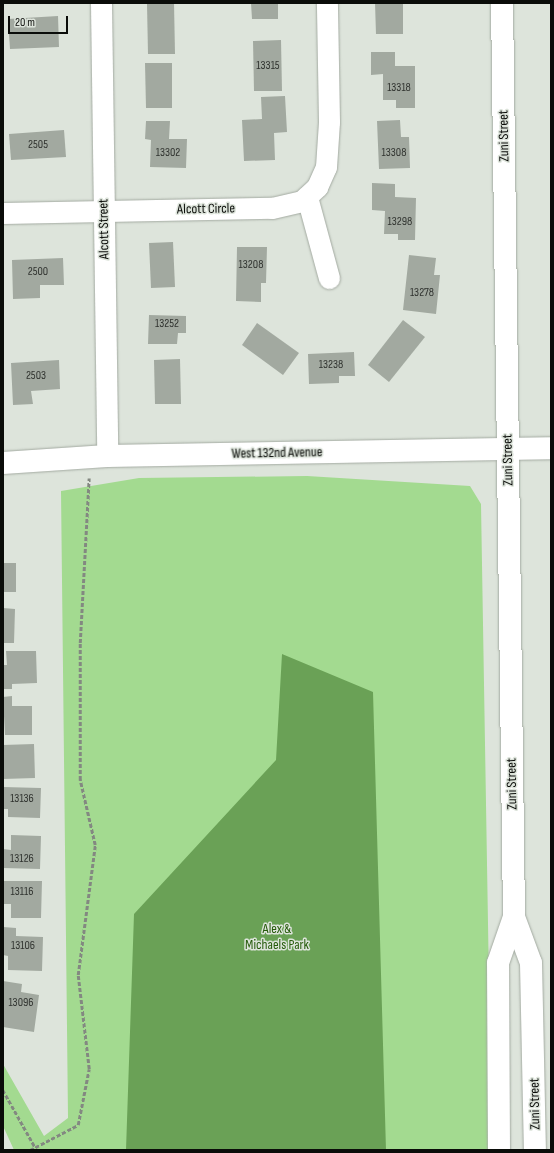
<!DOCTYPE html>
<html>
<head>
<meta charset="utf-8">
<style>
  body { margin:0 }
  #map { position:relative; width:554px; height:1153px; overflow:hidden; background:#dde4db; font-family:"Sofia Sans Condensed",sans-serif }
  div>[style] { position:absolute }
  .green>* { inset:0; background:#a3da90 }
  .water>* { inset:0; background:#6aa156 }
  .building>* { inset:0; background:#a2a9a0 }
  .path>* { height:2.5px; margin-top:-1.25px; transform-origin:0; background:repeating-linear-gradient(90deg,#838881 0 4px,transparent 0 6px) }
  .roads { filter:drop-shadow(0 0 1px #a3aaa1) drop-shadow(0 0 1px #a3aaa1) }
  .street>* { height:21px; margin:-10.5px; padding:0 10.5px; transform-origin:10.5px; border-radius:10.5px; background:#fff }
  .secondary>* { height:22px; margin:-11px; padding:0 11px; transform-origin:11px; border-radius:11px; background:#fff }
  span { translate:-50% -50%; white-space:nowrap; text-align:center; line-height:1.15; -webkit-text-stroke:3px #dde4db; paint-order:stroke }
  .number-label { font-size:12px; color:#30332f }
  .number-label span { -webkit-text-stroke-width:0 }
  .street-label { font-size:14px; color:#0a0c09 }
  .park-label { font-size:14px; color:#265b0b }
  .frame { position:absolute; inset:0; border:4px solid #0a0c09; pointer-events:none }
  .scale { position:absolute; left:8px; top:16px; width:60px; height:18px; box-sizing:border-box; border:2px solid #0a0c09; border-top:0; padding-left:5px; font-size:12px; line-height:14px; white-space:nowrap; color:#0a0c09; -webkit-text-stroke:3px #dde4db; paint-order:stroke }
</style>
</head>
<body>
<div id="map">
  <div class="green">
    <div style="clip-path:polygon(307px 476px,470px 486px,481px 504px,489px 983px,489px 1150px,14px 1150px,3px 1126px,3px 1064px,44px 1136px,68px 1118px,61px 491px,139px 478px)"></div>
  </div>
  <div class="water">
    <div style="clip-path:polygon(282px 654px,373px 692px,386px 1150px,126px 1150px,134px 914px,276px 760px)"></div>
  </div>
  <div class="building">
    <div style="clip-path:polygon(174px 3px,175px 54px,148px 54px,147px 4px)"></div>
    <div style="clip-path:polygon(251px 3px,278px 3px,278px 19px,252px 19px)"></div>
    <div style="clip-path:polygon(375px 3px,403px 3px,403px 34px,376px 34px)"></div>
    <div style="clip-path:polygon(58px 16px,59px 47px,10px 49px,8px 19px)"></div>
    <div style="clip-path:polygon(281px 40px,282px 91px,254px 91px,253px 41px)"></div>
    <div style="clip-path:polygon(371px 52px,395px 52px,395px 66px,415px 66px,415px 108px,396px 108px,396px 100px,383px 100px,383px 74px,371px 75px)"></div>
    <div style="clip-path:polygon(145px 63px,172px 63px,172px 108px,146px 108px)"></div>
    <div style="clip-path:polygon(285px 96px,287px 132px,274px 133px,275px 160px,244px 161px,242px 120px,262px 119px,261px 97px)"></div>
    <div style="clip-path:polygon(400px 120px,401px 137px,409px 137px,410px 168px,379px 169px,377px 121px)"></div>
    <div style="clip-path:polygon(146px 121px,170px 121px,169px 139px,187px 139px,186px 168px,150px 167px,151px 140px,145px 139px)"></div>
    <div style="clip-path:polygon(64px 130px,66px 157px,11px 160px,9px 134px)"></div>
    <div style="clip-path:polygon(372px 183px,395px 184px,395px 197px,416px 198px,415px 240px,398px 240px,398px 234px,384px 234px,385px 211px,372px 210px)"></div>
    <div style="clip-path:polygon(173px 242px,175px 287px,151px 288px,149px 243px)"></div>
    <div style="clip-path:polygon(237px 247px,267px 247px,266px 283px,261px 283px,261px 302px,236px 301px)"></div>
    <div style="clip-path:polygon(409px 255px,436px 258px,434px 275px,440px 275px,436px 314px,403px 310px)"></div>
    <div style="clip-path:polygon(63px 258px,64px 285px,40px 285px,40px 298px,13px 299px,12px 260px)"></div>
    <div style="clip-path:polygon(149px 315px,186px 316px,186px 333px,178px 333px,177px 344px,148px 344px)"></div>
    <div style="clip-path:polygon(403px 320px,425px 337px,389px 382px,368px 365px)"></div>
    <div style="clip-path:polygon(257px 323px,299px 353px,283px 375px,242px 345px)"></div>
    <div style="clip-path:polygon(354px 352px,355px 376px,339px 376px,339px 383px,309px 384px,308px 354px)"></div>
    <div style="clip-path:polygon(180px 359px,181px 404px,155px 404px,154px 360px)"></div>
    <div style="clip-path:polygon(59px 360px,60px 389px,31px 391px,33px 404px,13px 405px,11px 363px)"></div>
    <div style="clip-path:polygon(3px 563px,16px 563px,16px 592px,3px 592px)"></div>
    <div style="clip-path:polygon(3px 608px,15px 609px,14px 643px,3px 643px)"></div>
    <div style="clip-path:polygon(6px 651px,36px 651px,37px 683px,12px 684px,12px 689px,3px 689px,3px 665px,7px 665px)"></div>
    <div style="clip-path:polygon(12px 696px,12px 706px,32px 706px,32px 735px,5px 735px,3px 697px)"></div>
    <div style="clip-path:polygon(34px 744px,35px 778px,3px 779px,3px 745px)"></div>
    <div style="clip-path:polygon(3px 787px,41px 788px,40px 818px,8px 817px,8px 809px,3px 809px)"></div>
    <div style="clip-path:polygon(11px 835px,41px 836px,40px 869px,3px 868px,3px 849px,11px 850px)"></div>
    <div style="clip-path:polygon(3px 881px,42px 881px,41px 918px,11px 918px,11px 904px,3px 904px)"></div>
    <div style="clip-path:polygon(3px 927px,16px 928px,16px 936px,43px 937px,42px 971px,8px 970px,8px 956px,3px 955px)"></div>
    <div style="clip-path:polygon(3px 981px,22px 984px,21px 992px,39px 995px,34px 1032px,3px 1027px)"></div>
  </div>
  <div class="path">
    <div style="left:3px;top:1090px;width:65px;rotate:60.7deg"></div>
    <div style="left:30px;top:1150px;width:54px;rotate:-27.5deg"></div>
    <div style="left:78px;top:1125px;width:57px;rotate:-78.9deg"></div>
    <div style="left:89px;top:1069px;width:95px;rotate:-96.7deg"></div>
    <div style="left:78px;top:975px;width:131px;rotate:-82.5deg"></div>
    <div style="left:95px;top:845px;width:67px;rotate:-103deg"></div>
    <div style="left:80px;top:780px;width:137px;rotate:-90deg"></div>
    <div style="left:80px;top:643px;width:165px;rotate:-86.9deg"></div>
  </div>
  <div class="roads">
    <div class="street">
      <div style="left:101px;top:3px;width:453px;rotate:89.2deg"></div>
      <div style="left:307px;top:197px;width:84px;rotate:74.8deg"></div>
      <div style="left:3px;top:213px;width:269px;rotate:-1.1deg"></div>
      <div style="left:272px;top:208px;width:31px;rotate:-13deg"></div>
      <div style="left:302px;top:201px;width:21px;rotate:-43deg"></div>
      <div style="left:317px;top:187px;width:22px;rotate:-66deg"></div>
      <div style="left:326px;top:167px;width:45px;rotate:-86.2deg"></div>
      <div style="left:329px;top:122px;width:119px;rotate:-91deg"></div>
    </div>
    <div class="secondary">
      <div style="left:3px;top:463px;width:104px;rotate:-3.9deg"></div>
      <div style="left:107px;top:456px;width:444px;rotate:-1deg"></div>
      <div style="left:514px;top:917px;width:49px;rotate:69.7deg"></div>
      <div style="left:531px;top:963px;width:187px;rotate:88.8deg"></div>
      <div style="left:499px;top:1150px;width:187px;rotate:-90.3deg"></div>
      <div style="left:498px;top:963px;width:49px;rotate:-70.8deg"></div>
      <div style="left:514px;top:917px;width:914px;rotate:-90.75deg"></div>
    </div>
  </div>
  <div class="number-label">
    <span style="left:268px;top:66px">13315</span>
    <span style="left:399px;top:88px">13318</span>
    <span style="left:38px;top:145px">2505</span>
    <span style="left:168px;top:153px">13302</span>
    <span style="left:394px;top:153px">13308</span>
    <span style="left:400px;top:222px">13298</span>
    <span style="left:251px;top:265px">13208</span>
    <span style="left:38px;top:272px">2500</span>
    <span style="left:422px;top:293px">13278</span>
    <span style="left:167px;top:324px">13252</span>
    <span style="left:331px;top:365px">13238</span>
    <span style="left:36px;top:376px">2503</span>
    <span style="left:22px;top:799px">13136</span>
    <span style="left:22px;top:859px">13126</span>
    <span style="left:22px;top:892px">13116</span>
    <span style="left:23px;top:946px">13106</span>
    <span style="left:21px;top:1003px">13096</span>
  </div>
  <div class="street-label">
    <span style="left:504px;top:136px;rotate:-91deg">Zuni Street</span>
    <span style="left:206px;top:209px;rotate:-1deg">Alcott Circle</span>
    <span style="left:104px;top:229px;rotate:-91deg">Alcott Street</span>
    <span style="left:277px;top:453px;rotate:-1deg">West 132nd Avenue</span>
    <span style="left:508px;top:460px;rotate:-91deg">Zuni Street</span>
    <span style="left:512px;top:784px;rotate:-91deg">Zuni Street</span>
    <span style="left:535px;top:1104px;rotate:-91deg">Zuni Street</span>
  </div>
  <div class="park-label">
    <span style="left:277px;top:937px">Alex &amp;<br>Michaels Park</span>
  </div>
  <div class="frame"></div>
  <div class="scale">20 m</div>
</div>
</body>
</html>
